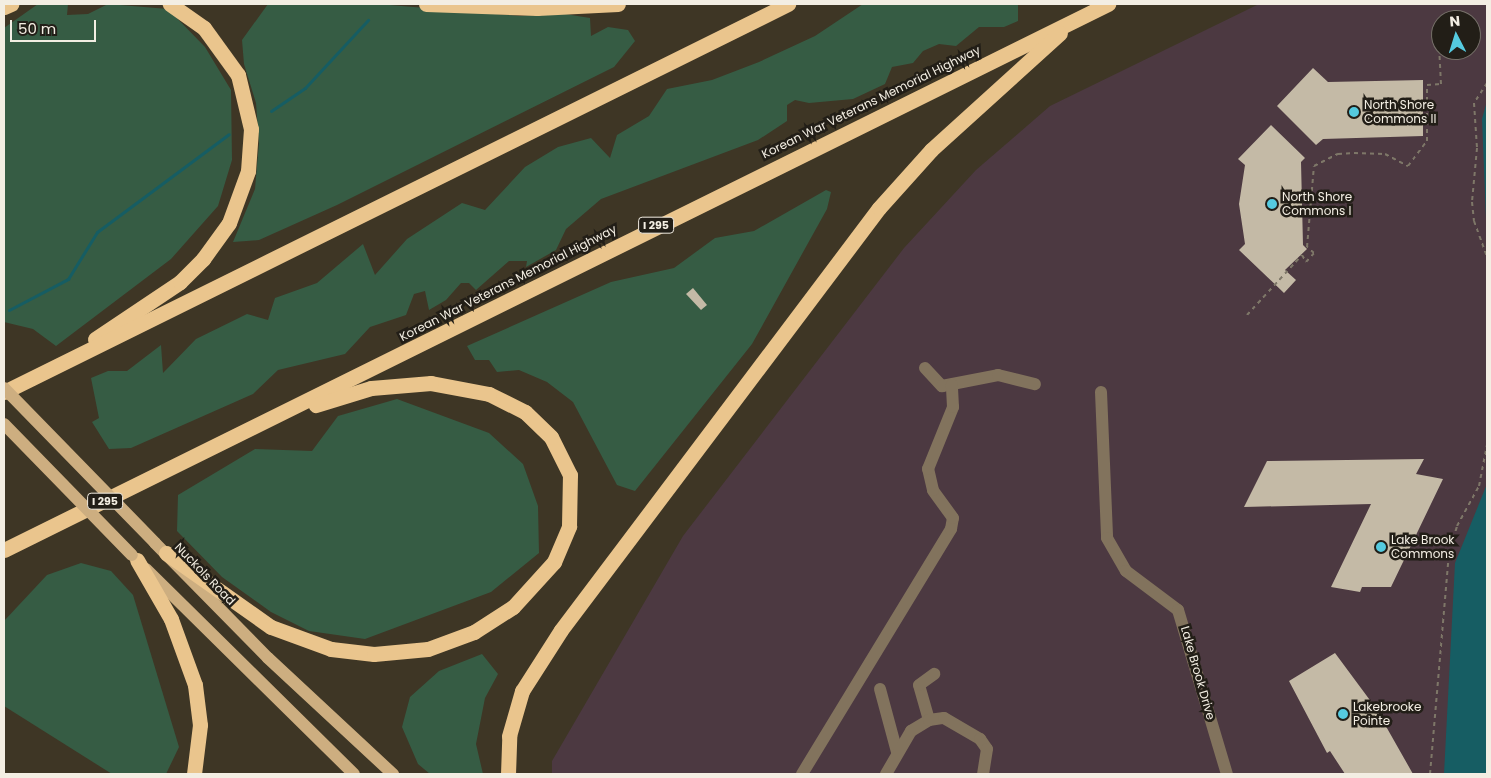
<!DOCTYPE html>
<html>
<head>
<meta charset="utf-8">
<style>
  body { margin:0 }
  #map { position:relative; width:1491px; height:778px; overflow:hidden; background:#3e3625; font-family:Poppins,sans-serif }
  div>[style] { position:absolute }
  .commercial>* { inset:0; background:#4c3941 }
  .green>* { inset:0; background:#365c44 }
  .water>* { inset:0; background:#165d63 }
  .stream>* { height:3px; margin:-1.5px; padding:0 1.5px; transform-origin:1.5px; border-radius:1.5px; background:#165d63 }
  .building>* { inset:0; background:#c4baa6 }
  .path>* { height:2px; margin-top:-1px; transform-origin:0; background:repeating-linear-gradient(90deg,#7e7768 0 4px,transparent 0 8px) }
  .minor>* { height:12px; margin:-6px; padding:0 6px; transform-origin:6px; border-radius:6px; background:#82735d }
  .major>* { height:12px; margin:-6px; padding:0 6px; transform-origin:6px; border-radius:6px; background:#cdae80 }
  .highway>* { height:15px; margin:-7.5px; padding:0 7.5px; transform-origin:7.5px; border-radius:7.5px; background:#eac58d }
  .major-bridge>* { height:12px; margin:-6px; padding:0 6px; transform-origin:6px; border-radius:6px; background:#cdae80 }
  .dots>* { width:14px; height:14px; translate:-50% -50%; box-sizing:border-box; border:2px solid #221e17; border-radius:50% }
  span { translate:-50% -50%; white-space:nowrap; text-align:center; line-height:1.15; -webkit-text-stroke:5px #221e17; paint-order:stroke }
  .shield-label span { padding:1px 4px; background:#221e17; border:1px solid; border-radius:4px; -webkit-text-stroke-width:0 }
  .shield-label { font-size:11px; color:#f3eee3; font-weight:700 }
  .street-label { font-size:12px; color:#f3eee3 }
  .poi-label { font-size:12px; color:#f3eee3 }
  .left { translate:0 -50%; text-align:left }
  .frame { position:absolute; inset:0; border:5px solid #f3eee3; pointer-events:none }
  .north { position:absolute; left:1431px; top:10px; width:50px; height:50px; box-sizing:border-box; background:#221e17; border:1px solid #767169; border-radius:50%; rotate:355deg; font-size:14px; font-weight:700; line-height:20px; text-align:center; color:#f3eee3 }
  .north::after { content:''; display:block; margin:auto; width:18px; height:22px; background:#55cadf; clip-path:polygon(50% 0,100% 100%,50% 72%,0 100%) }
  .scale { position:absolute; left:10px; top:20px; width:86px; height:22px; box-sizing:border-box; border:2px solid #f3eee3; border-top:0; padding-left:6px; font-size:15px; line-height:18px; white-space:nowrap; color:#f3eee3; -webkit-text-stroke:4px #221e17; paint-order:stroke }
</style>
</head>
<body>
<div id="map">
  <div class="commercial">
    <div style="clip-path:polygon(evenodd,1259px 4px,1487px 4px,1487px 774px,552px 774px,552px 761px,683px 536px,904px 248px,976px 170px,1050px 106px,1259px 4px,1441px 20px,1471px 20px,1471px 50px,1441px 50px,1441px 20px)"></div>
  </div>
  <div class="green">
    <div style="clip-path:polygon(38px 4px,68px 4px,67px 15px,88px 14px,108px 4px,168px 9px,205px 47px,231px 90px,232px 160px,218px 206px,171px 259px,56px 346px,33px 329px,4px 322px,4px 28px)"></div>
    <div style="clip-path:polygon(268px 4px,378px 4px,519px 16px,565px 14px,590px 18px,591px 36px,608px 27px,628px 30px,635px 41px,614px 67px,337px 205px,259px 240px,233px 242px,255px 189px,259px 143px,256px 103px,244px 64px,242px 40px)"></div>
    <div style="clip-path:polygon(863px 4px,1018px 4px,1018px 21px,1004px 27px,979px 27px,956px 46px,939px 44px,923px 51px,913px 63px,892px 67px,885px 84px,853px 99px,809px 103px,795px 100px,787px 105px,787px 121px,758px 140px,601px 199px,566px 229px,556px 250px,526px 267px,527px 261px,509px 261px,476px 290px,469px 283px,461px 283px,446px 300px,429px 310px,425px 291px,414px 294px,406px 315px,370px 327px,345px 354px,278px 370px,253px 394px,131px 448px,109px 449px,92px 422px,99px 418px,91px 378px,108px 371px,127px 371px,161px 345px,163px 373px,196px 339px,247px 314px,268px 320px,275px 298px,317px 283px,363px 244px,375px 275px,407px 239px,462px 203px,485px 210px,525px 167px,558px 147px,591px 138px,610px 158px,617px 135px,649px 116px,667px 89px,712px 80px,759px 62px,815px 36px)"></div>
    <div style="clip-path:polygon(826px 190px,831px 192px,827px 209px,752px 344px,635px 491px,617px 485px,573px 402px,547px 382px,519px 370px,497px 372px,489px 360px,475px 360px,467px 346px,611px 282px,674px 268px,715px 238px,754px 231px)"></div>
    <div style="clip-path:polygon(397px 399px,489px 433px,523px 464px,538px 506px,539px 553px,491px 592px,365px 639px,309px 631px,271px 612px,222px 577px,177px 531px,178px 495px,255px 449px,312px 451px,338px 416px)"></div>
    <div style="clip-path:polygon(81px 563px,111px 571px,133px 595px,179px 747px,166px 774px,112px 774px,4px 706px,4px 621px,47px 575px)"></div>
    <div style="clip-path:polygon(482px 654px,498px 674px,485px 698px,476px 744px,483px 774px,430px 774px,418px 764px,402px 727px,410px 697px,439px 671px)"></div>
  </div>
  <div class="water">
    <div style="clip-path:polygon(1487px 101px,1487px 243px,1482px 119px)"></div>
    <div style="clip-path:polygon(1487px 484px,1487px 774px,1444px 774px,1455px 563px)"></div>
  </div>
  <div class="stream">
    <div style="left:271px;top:111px;width:41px;rotate:-34.1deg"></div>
    <div style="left:305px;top:88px;width:93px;rotate:-47.2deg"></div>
    <div style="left:9px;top:310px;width:67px;rotate:-27.7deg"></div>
    <div style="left:68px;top:279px;width:55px;rotate:-58.3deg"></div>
    <div style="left:97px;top:232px;width:164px;rotate:-36.6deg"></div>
  </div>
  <div class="building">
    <div style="clip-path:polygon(1313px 68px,1328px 82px,1423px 80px,1423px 136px,1323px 139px,1316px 145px,1277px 106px)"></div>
    <div style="clip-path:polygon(1271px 125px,1305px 158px,1301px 162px,1303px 245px,1307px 249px,1285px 270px,1296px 280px,1284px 293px,1239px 250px,1245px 244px,1239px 204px,1245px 165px,1238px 159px)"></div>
    <div style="clip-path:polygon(693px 288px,707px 305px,701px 310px,686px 294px)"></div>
    <div style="clip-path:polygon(1424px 459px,1416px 474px,1443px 479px,1391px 587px,1362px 587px,1360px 592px,1331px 587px,1371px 504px,1244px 507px,1267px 461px)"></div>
    <div style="clip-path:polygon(1335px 653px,1375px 707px,1413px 774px,1345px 774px,1330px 751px,1327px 753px,1289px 681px)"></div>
  </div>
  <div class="path">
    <div style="left:1487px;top:83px;width:24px;rotate:123deg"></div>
    <div style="left:1474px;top:103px;width:45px;rotate:86.2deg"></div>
    <div style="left:1477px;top:148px;width:54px;rotate:95.3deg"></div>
    <div style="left:1472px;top:202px;width:19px;rotate:84deg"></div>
    <div style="left:1474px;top:221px;width:37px;rotate:70deg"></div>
    <div style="left:1247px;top:315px;width:81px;rotate:-47.5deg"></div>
    <div style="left:1302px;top:255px;width:8px;rotate:60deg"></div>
    <div style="left:1306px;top:262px;width:12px;rotate:-48deg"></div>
    <div style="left:1314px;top:253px;width:9px;rotate:-139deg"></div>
    <div style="left:1307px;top:247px;width:81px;rotate:-85.1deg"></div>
    <div style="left:1314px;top:166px;width:27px;rotate:-27deg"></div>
    <div style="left:1338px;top:154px;width:16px;rotate:-4deg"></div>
    <div style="left:1354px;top:153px;width:31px;rotate:2deg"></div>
    <div style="left:1385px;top:154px;width:26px;rotate:28deg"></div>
    <div style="left:1408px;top:166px;width:31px;rotate:-53deg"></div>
    <div style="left:1427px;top:141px;width:56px;rotate:-90deg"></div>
    <div style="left:1427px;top:85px;width:14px;rotate:-4deg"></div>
    <div style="left:1441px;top:84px;width:33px;rotate:-93deg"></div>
    <div style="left:1430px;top:774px;width:221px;rotate:-85.1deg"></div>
    <div style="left:1449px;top:554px;width:29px;rotate:-74deg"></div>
    <div style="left:1457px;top:526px;width:46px;rotate:-61.2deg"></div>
    <div style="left:1479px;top:486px;width:42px;rotate:-79deg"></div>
  </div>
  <div class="minor">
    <div style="left:925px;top:368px;width:25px;rotate:47deg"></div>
    <div style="left:942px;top:386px;width:57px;rotate:-11.1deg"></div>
    <div style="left:998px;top:375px;width:38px;rotate:14deg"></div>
    <div style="left:1101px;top:392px;width:146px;rotate:87.6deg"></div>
    <div style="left:1107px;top:538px;width:38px;rotate:60deg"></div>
    <div style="left:1126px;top:571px;width:65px;rotate:36.9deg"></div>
    <div style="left:1178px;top:610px;width:171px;rotate:73.4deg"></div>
    <div style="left:880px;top:689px;width:65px;rotate:74.9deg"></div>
    <div style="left:929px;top:720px;width:36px;rotate:-106deg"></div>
    <div style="left:919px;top:685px;width:19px;rotate:-36deg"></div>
    <div style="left:802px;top:774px;width:287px;rotate:-58.7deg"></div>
    <div style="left:951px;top:529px;width:11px;rotate:-80deg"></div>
    <div style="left:953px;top:518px;width:34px;rotate:-126deg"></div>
    <div style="left:933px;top:490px;width:22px;rotate:-103deg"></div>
    <div style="left:928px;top:469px;width:67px;rotate:-68deg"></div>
    <div style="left:953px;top:407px;width:22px;rotate:-93deg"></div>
    <div style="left:886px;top:774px;width:50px;rotate:-59.8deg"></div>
    <div style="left:911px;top:731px;width:21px;rotate:-31deg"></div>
    <div style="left:929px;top:720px;width:15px;rotate:-8deg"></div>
    <div style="left:944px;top:718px;width:42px;rotate:30.3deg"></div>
    <div style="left:980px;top:739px;width:12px;rotate:55deg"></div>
    <div style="left:987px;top:749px;width:25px;rotate:99deg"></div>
  </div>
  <div class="major">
    <div style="left:155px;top:543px;width:161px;rotate:45.5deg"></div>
    <div style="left:268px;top:658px;width:171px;rotate:42.9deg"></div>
    <div style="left:146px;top:569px;width:292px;rotate:44.6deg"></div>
  </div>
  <div class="highway">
    <div style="left:426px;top:4px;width:111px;rotate:2.1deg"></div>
    <div style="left:537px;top:8px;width:81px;rotate:-2.8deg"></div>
    <div style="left:4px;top:7px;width:8px;rotate:-23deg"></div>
    <div style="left:95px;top:339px;width:102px;rotate:-33.8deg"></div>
    <div style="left:180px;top:282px;width:33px;rotate:-45deg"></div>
    <div style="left:203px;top:259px;width:44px;rotate:-54.2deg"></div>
    <div style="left:229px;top:223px;width:55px;rotate:-69.9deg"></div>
    <div style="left:248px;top:171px;width:42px;rotate:-85.9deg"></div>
    <div style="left:251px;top:129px;width:56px;rotate:-103.5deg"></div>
    <div style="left:238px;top:75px;width:58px;rotate:-125.9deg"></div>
    <div style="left:204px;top:28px;width:42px;rotate:-144.8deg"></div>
    <div style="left:4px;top:392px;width:875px;rotate:-26.33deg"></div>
    <div style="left:4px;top:550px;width:1232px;rotate:-26.32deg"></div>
    <div style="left:166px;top:553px;width:128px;rotate:35.2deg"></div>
    <div style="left:271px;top:627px;width:64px;rotate:20.1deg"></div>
    <div style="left:331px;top:649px;width:43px;rotate:6.6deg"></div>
    <div style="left:374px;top:654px;width:54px;rotate:-5.3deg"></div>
    <div style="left:428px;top:649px;width:49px;rotate:-20.3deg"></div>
    <div style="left:474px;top:632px;width:46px;rotate:-32.7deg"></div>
    <div style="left:513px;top:607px;width:61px;rotate:-47.7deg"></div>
    <div style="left:554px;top:562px;width:39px;rotate:-67deg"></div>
    <div style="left:569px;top:526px;width:51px;rotate:-88.9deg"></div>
    <div style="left:570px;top:475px;width:42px;rotate:-116.6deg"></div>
    <div style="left:551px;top:437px;width:36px;rotate:-136deg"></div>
    <div style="left:525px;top:412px;width:40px;rotate:-153.4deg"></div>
    <div style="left:489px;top:394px;width:59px;rotate:-169.3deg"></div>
    <div style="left:431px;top:383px;width:60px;rotate:175.2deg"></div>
    <div style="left:371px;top:388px;width:58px;rotate:162.8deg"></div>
    <div style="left:137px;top:560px;width:68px;rotate:60deg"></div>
    <div style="left:171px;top:619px;width:70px;rotate:70deg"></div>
    <div style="left:195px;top:685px;width:40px;rotate:82.9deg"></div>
    <div style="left:200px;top:725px;width:49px;rotate:97deg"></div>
    <div style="left:508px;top:774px;width:38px;rotate:-88deg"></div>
    <div style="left:509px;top:736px;width:47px;rotate:-73.9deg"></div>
    <div style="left:522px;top:691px;width:72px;rotate:-57.4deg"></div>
    <div style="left:561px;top:630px;width:528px;rotate:-53deg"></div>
    <div style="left:879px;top:208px;width:78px;rotate:-48.1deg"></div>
    <div style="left:931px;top:150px;width:174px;rotate:-42.2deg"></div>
  </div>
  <div class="major-bridge">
    <div style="left:4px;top:388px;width:216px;rotate:45.7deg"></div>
    <div style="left:4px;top:424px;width:183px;rotate:45.7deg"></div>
  </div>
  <div class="dots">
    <div style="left:1354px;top:112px;background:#55cadf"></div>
    <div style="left:1272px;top:204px;background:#55cadf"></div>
    <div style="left:1381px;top:547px;background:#55cadf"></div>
    <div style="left:1343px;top:714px;background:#55cadf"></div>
  </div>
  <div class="shield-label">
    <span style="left:656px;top:225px">I 295</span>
    <span style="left:105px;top:501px">I 295</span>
  </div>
  <div class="street-label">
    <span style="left:871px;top:102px;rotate:-26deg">Korean War Veterans Memorial Highway</span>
    <span style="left:508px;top:283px;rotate:-27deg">Korean War Veterans Memorial Highway</span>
    <span style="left:205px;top:574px;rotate:46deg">Nuckols Road</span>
    <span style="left:1198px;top:673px;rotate:74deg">Lake Brook Drive</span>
  </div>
  <div class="poi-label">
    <span class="left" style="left:1364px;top:112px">North Shore<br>Commons II</span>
    <span class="left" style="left:1282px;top:204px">North Shore<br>Commons I</span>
    <span class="left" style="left:1391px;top:547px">Lake Brook<br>Commons</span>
    <span class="left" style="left:1353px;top:714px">Lakebrooke<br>Pointe</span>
  </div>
  <div class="frame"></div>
  <div class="north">N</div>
  <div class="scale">50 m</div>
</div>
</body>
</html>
